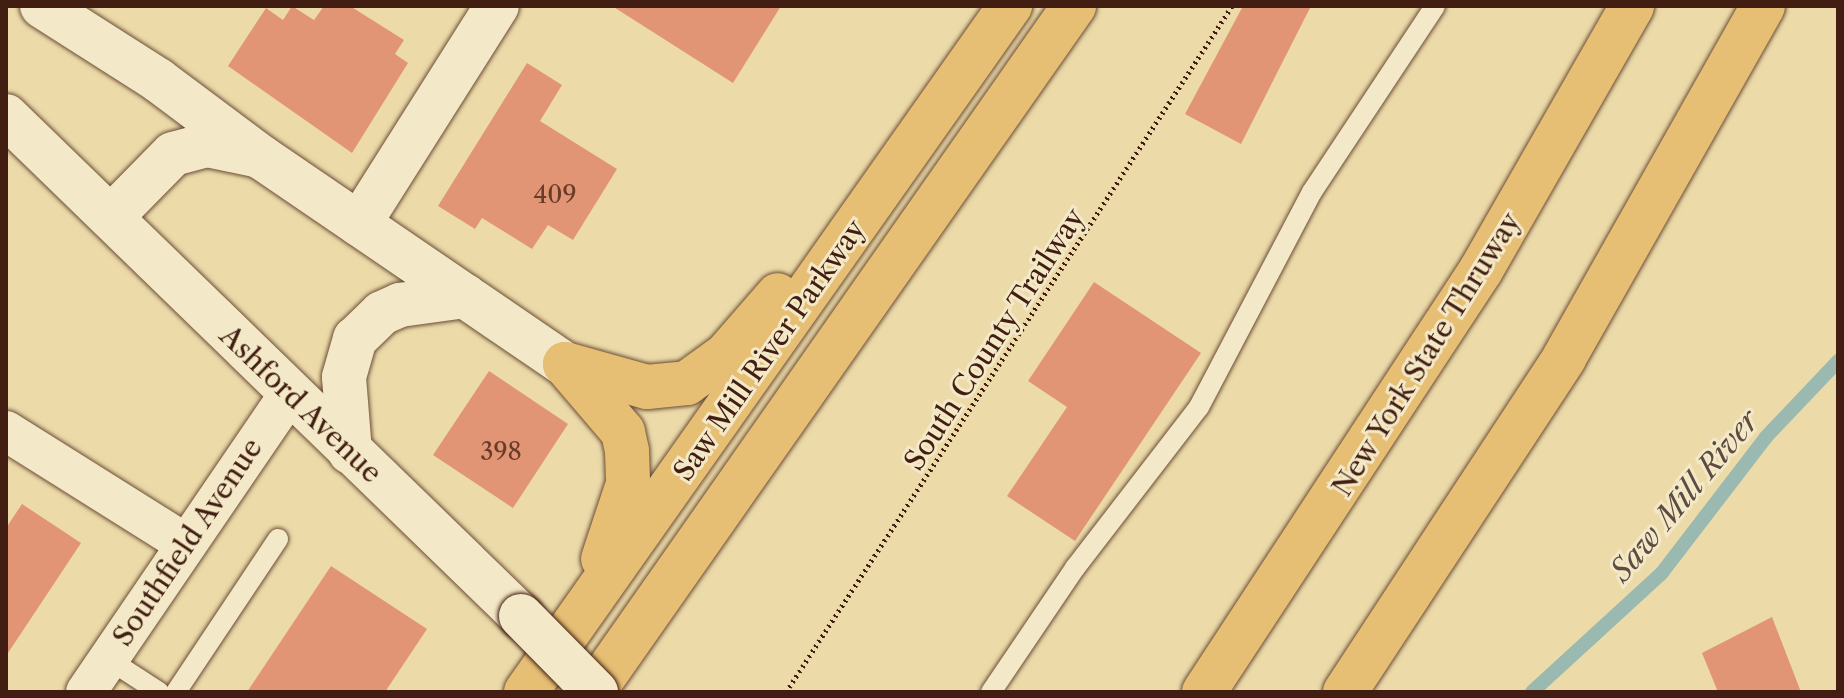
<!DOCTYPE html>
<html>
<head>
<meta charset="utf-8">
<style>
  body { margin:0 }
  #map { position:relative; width:1844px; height:698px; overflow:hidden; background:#ecdba9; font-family:"Libre Caslon Text",serif }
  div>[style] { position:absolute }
  .stream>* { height:14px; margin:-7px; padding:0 7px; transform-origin:7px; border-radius:7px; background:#9ab9b0 }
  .building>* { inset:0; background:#e29575 }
  .path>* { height:5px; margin-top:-2.5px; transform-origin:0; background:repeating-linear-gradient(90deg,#411e11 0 2px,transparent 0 6px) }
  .roads { filter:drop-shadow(0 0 2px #6c4d37) drop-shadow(0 0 2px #6c4d37) }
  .lane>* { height:20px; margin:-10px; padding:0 10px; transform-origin:10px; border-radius:10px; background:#f3e8c7 }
  .street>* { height:40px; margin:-20px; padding:0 20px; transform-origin:20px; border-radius:20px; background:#f3e8c7 }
  .secondary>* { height:44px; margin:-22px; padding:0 22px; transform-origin:22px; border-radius:22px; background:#f3e8c7 }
  .highway>* { height:44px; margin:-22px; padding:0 22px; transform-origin:22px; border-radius:22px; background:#e6be74 }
  .bridges { filter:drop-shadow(0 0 2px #411e11) drop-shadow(0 0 2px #411e11) }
  .secondary-bridge>* { height:44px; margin:-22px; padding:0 22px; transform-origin:22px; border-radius:22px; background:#f3e8c7 }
  span { translate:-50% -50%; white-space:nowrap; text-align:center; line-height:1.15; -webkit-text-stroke:6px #f3e8c7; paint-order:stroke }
  .number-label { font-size:24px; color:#693c2a }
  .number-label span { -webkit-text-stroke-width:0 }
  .street-label { font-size:28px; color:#411e11 }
  .water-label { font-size:30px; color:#5c4c41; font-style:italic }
  .frame { position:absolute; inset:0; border:8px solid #411e11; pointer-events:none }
</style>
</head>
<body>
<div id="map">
  <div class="stream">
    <div style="left:1532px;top:692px;width:175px;rotate:-42.5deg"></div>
    <div style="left:1661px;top:574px;width:173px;rotate:-52.5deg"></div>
    <div style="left:1766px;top:437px;width:105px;rotate:-46.5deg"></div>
  </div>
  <div class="building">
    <div style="clip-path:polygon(292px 6px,314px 20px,324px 6px,350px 6px,404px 40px,395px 54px,408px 63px,352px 153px,228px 66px,266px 8px,283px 20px)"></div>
    <div style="clip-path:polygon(612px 6px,781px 6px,733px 83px)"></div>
    <div style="clip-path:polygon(1243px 6px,1311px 6px,1241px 144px,1185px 114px)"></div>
    <div style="clip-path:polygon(527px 63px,562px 85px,540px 121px,617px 169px,573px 240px,548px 225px,532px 249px,482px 218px,475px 229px,438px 206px)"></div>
    <div style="clip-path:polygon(1094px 282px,1201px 353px,1075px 541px,1007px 496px,1067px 407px,1028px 381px)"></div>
    <div style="clip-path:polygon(489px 371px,568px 424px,513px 508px,433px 455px)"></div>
    <div style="clip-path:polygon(22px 504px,81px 543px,6px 656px,6px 528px)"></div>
    <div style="clip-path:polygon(331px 566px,427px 629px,385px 692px,247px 692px)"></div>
    <div style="clip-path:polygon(1772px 617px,1801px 692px,1718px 692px,1702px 653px)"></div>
  </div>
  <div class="path">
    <div style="left:786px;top:692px;width:818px;rotate:-56.97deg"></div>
  </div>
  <div class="roads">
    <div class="lane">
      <div style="left:108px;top:659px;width:61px;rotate:32.9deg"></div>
      <div style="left:176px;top:692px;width:184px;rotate:-56.3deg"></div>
      <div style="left:991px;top:692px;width:150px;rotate:-55.9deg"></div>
      <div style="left:1075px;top:568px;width:203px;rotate:-52.4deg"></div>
      <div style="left:1199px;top:407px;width:243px;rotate:-62.3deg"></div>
      <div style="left:1312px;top:192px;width:223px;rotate:-56.5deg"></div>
    </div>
    <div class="street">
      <div style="left:6px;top:431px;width:213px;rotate:32.1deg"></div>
      <div style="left:86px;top:692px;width:362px;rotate:-55.7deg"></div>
    </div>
    <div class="secondary">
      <div style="left:42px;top:6px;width:138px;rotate:32.5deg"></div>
      <div style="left:158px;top:80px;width:129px;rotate:36.8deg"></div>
      <div style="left:261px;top:157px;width:368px;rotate:34.3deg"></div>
      <div style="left:6px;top:116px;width:718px;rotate:44.15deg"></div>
      <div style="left:111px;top:217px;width:88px;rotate:-45.5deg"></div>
      <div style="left:173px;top:154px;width:35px;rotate:-15deg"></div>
      <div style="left:207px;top:145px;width:49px;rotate:11.8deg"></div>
      <div style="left:359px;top:224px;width:258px;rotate:-57.7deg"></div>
      <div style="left:350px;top:452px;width:75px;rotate:-94.6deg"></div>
      <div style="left:344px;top:377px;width:40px;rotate:-74deg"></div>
      <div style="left:355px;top:339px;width:37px;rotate:-44deg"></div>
      <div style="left:382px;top:313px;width:20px;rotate:-24deg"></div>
      <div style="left:400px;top:305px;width:66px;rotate:-7.9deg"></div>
    </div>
    <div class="highway">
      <div style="left:565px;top:364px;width:85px;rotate:15.7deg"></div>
      <div style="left:647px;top:387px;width:40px;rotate:-5.7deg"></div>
      <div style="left:687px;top:383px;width:48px;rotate:-35.7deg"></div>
      <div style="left:726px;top:355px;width:79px;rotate:-49.1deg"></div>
      <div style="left:565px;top:364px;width:89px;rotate:49.5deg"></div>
      <div style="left:623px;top:432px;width:19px;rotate:78deg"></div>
      <div style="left:627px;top:451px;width:33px;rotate:88deg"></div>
      <div style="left:628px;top:484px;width:79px;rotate:108.4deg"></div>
      <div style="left:526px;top:692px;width:840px;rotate:-54.8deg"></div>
      <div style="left:593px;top:692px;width:838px;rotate:-54.96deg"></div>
      <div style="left:1204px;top:692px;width:505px;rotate:-56.72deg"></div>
      <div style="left:1481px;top:270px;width:304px;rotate:-60.2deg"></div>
      <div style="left:1345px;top:692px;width:399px;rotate:-56.7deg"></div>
      <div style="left:1564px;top:358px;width:404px;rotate:-60.5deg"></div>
    </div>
  </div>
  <div class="bridges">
    <div class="secondary-bridge">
      <div style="left:521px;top:616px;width:107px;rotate:45.4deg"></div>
    </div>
  </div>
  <div class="number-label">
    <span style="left:555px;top:195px">409</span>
    <span style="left:501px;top:452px">398</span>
  </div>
  <div class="street-label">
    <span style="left:994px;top:339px;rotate:-57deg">South County Trailway</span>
    <span style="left:769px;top:350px;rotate:-55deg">Saw Mill River Parkway</span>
    <span style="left:1426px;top:354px;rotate:-58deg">New York State Thruway</span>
    <span style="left:301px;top:404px;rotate:44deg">Ashford Avenue</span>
    <span style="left:187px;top:542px;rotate:-56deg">Southfield Avenue</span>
  </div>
  <div class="water-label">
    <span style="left:1685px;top:496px;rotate:-50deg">Saw Mill River</span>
  </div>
  <div class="frame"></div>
</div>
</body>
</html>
